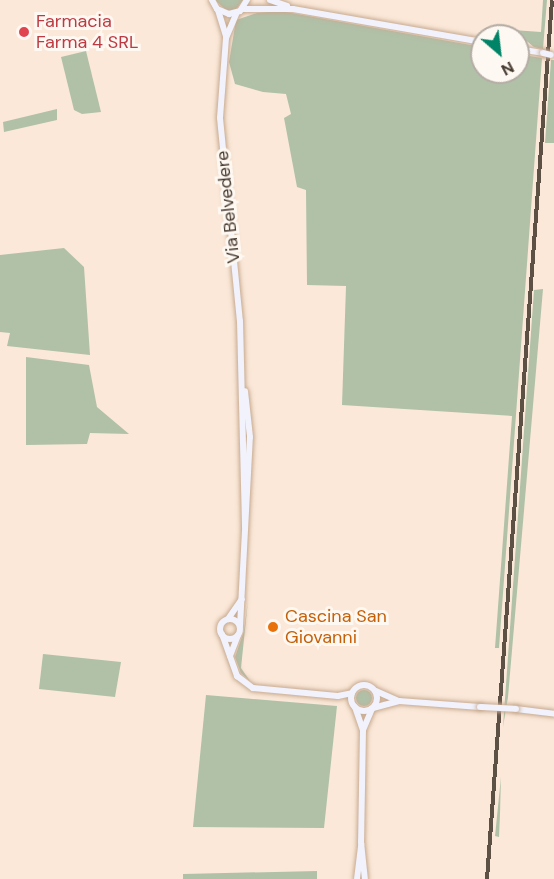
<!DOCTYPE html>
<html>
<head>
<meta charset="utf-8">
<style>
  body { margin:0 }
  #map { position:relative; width:554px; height:879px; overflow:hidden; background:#fbe8d8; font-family:"DM Sans",sans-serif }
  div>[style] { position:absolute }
  .green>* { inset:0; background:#b0c1a8 }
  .round { border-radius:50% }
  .roads { filter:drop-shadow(0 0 2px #c7aa90) drop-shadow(0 0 2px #c7aa90) }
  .secondary>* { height:6px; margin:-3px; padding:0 3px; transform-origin:3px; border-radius:3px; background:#f1f2fc }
  .secondary>.ring { margin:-3px; padding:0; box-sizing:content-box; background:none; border:6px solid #f1f2fc; border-radius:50% }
  .rail>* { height:4px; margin-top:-2px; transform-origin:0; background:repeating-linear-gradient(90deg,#fef8f2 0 4.5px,#5d5044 0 9px); box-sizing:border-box; border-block:2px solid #5d5044 }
  .bridges { filter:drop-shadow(0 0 2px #c7aa90) drop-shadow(0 0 2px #c7aa90) }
  .secondary-bridge>* { height:6px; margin:-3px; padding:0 3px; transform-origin:3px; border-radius:3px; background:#f1f2fc }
  .dots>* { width:16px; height:16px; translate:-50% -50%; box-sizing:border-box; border:3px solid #fef8f2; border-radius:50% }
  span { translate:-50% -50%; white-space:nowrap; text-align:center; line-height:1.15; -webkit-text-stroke:6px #fef8f2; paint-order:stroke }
  .health-label { font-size:18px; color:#be3a42 }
  .left { translate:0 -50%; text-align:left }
  .street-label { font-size:18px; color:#463a2f }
  .food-label { font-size:18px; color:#c56008 }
  .north { position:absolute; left:470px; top:24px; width:60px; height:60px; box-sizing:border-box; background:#fef8f2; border:2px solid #b4aca4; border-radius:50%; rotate:152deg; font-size:16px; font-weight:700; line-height:24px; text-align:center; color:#463a2f }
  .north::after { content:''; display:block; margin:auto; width:21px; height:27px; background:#008467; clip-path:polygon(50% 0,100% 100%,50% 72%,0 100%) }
</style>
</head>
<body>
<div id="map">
  <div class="green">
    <div style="clip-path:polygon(215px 0,243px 0,236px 9px,227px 11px)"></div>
    <div style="clip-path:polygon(543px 0,547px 0,543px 49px,534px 47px,513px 30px,541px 32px)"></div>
    <div style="clip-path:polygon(280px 11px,482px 47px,482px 72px,518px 72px,518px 54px,542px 58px,499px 648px,495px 648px,512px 416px,342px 405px,346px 286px,307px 285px,306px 190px,297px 187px,284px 118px,291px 114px,286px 94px,263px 92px,235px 84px,229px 62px,236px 20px,257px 13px)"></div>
    <div style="clip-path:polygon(86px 51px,101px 112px,82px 114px,74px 110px,61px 57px)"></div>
    <div style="clip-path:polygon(551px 60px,554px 60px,554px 143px,545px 143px)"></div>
    <div style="clip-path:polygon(57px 109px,57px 120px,4px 132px,3px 122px)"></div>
    <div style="clip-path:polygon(64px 248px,84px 267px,90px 355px,7px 346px,10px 333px,0 332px,0 255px)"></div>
    <div style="clip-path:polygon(543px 289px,508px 697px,503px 727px,534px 290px)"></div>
    <div style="clip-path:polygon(26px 357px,89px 365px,97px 407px,129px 434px,90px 433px,87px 444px,26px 445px)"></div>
    <div style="clip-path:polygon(248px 600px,241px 668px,250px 681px,241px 673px,235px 657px,244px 631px)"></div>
    <div style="clip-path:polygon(43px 654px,121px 662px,115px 697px,39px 689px)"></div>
    <div class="round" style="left:356px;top:690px;width:16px;height:16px"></div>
    <div style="clip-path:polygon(206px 695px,337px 706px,324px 828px,193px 827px)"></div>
    <div style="clip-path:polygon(501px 777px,500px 814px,499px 837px,495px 836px)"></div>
    <div style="clip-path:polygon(317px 871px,317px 879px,183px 879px,183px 874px)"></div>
  </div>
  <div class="roads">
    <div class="secondary">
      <div style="left:212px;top:0;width:10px;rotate:61deg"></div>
      <div style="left:217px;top:9px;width:13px;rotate:23deg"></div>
      <div style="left:229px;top:14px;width:11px;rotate:-15deg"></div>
      <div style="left:240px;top:11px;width:13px;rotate:-58deg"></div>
      <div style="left:270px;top:0;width:18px;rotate:19deg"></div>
      <div style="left:242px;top:9px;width:51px"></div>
      <div style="left:293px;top:9px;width:192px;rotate:9.9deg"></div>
      <div style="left:218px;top:10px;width:28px;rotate:73deg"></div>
      <div style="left:237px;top:12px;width:28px;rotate:113deg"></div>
      <div style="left:226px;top:38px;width:80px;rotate:94.3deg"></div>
      <div style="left:220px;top:118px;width:204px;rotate:84.4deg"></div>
      <div style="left:240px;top:321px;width:206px;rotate:88.6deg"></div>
      <div style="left:518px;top:49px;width:25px;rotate:9deg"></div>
      <div class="ring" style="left:220px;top:619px;width:14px;height:14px"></div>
      <div style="left:228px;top:619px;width:24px;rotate:-55deg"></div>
      <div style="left:240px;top:626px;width:189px;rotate:-87deg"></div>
      <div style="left:250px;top:437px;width:46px;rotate:-96.2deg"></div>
      <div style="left:222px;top:634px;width:45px;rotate:70.3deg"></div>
      <div style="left:237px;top:676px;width:20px;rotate:37deg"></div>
      <div style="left:253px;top:688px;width:85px;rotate:5.4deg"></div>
      <div style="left:338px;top:696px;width:14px;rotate:-12deg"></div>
      <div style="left:230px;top:656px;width:22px;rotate:-69deg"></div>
      <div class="ring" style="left:351px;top:685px;width:20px;height:20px"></div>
      <div style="left:376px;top:691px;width:24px;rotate:24deg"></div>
      <div style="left:355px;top:707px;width:24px;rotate:71deg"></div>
      <div style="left:363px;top:730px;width:112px;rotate:91deg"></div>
      <div style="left:361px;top:842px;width:37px;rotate:84deg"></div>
      <div style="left:373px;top:708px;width:27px;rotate:-15deg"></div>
      <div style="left:399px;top:701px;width:81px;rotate:4.2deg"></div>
      <div style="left:516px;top:709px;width:38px;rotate:7deg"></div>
      <div style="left:363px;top:730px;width:23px;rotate:-67deg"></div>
      <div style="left:357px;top:879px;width:35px;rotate:-83deg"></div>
    </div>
  </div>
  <div class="rail">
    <div style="left:487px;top:879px;width:881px;rotate:-85.77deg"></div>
  </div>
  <div class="bridges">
    <div class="secondary-bridge">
      <div style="left:543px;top:53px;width:8px;rotate:14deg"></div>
      <div style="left:480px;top:707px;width:36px;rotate:3deg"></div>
    </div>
  </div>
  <div class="dots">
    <div style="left:24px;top:32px;background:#e0444e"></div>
    <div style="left:273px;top:627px;background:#e8710a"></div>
  </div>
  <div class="health-label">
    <span class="left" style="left:36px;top:32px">Farmacia<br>Farma 4 SRL</span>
  </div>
  <div class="street-label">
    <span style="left:228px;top:207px;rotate:-96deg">Via Belvedere</span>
  </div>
  <div class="food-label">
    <span class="left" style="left:285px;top:627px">Cascina San<br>Giovanni</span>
  </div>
  <div class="north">N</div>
</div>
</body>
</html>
